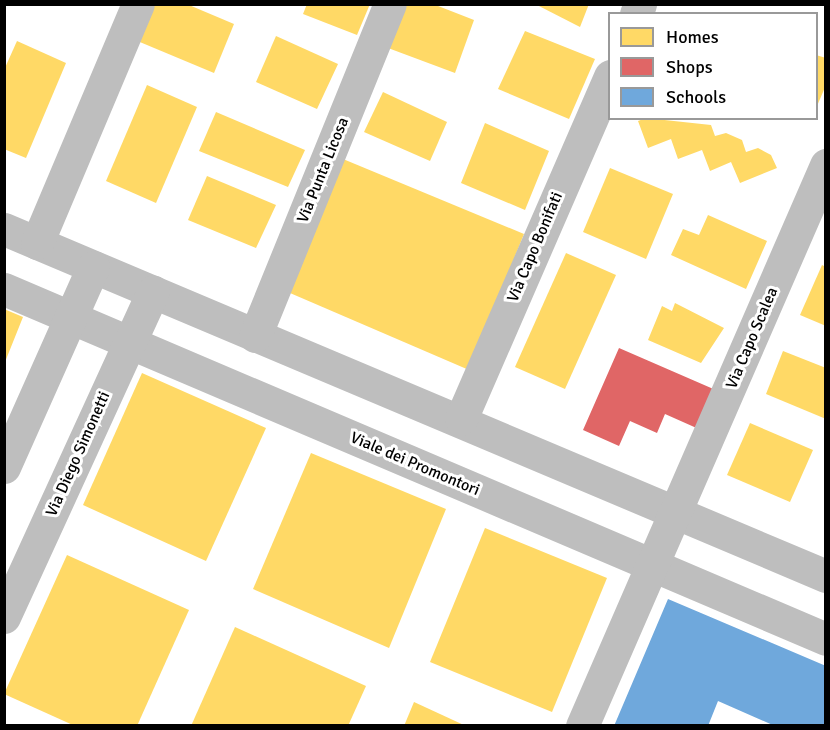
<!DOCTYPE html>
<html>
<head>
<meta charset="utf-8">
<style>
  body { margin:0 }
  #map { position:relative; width:830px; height:730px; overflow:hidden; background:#fff; font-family:Signika,sans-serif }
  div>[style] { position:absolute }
  .homes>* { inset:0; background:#ffd966 }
  .shops>* { inset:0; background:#e06666 }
  .schools>* { inset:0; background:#6fa8dc }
  .street>* { height:33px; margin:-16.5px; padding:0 16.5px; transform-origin:16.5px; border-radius:16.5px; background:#bebebe }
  span { translate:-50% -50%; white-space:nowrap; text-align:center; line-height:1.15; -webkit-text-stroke:6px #fff; paint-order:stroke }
  .street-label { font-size:16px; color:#000 }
  .frame { position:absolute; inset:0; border:6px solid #000; pointer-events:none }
  .legend { position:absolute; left:608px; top:12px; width:210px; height:108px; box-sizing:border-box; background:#fff; border:2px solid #999; margin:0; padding:8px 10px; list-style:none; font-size:18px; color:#000 }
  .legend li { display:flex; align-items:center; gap:12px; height:30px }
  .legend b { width:30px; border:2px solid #999 }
</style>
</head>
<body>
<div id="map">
  <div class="homes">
    <div style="clip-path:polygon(307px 4px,370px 4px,357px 35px,303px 14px)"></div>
    <div style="clip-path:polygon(404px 4px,433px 4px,474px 20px,455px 73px,388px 48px)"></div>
    <div style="clip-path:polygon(535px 4px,589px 4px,580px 27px)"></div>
    <div style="clip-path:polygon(150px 5px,189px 5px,234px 24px,214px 73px,135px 40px)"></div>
    <div style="clip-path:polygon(525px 31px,595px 59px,569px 119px,498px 89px)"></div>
    <div style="clip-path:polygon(276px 36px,338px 64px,317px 109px,256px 82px)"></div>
    <div style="clip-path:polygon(17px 41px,66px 63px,26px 158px,4px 149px,4px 70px)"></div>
    <div style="clip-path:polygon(816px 55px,826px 58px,826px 85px,817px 106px)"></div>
    <div style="clip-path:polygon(147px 85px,197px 107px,156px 203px,106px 181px)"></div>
    <div style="clip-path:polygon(383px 92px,447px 122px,430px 161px,364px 132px)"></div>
    <div style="clip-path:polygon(216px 112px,305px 150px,288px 187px,199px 151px)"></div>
    <div style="clip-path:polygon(646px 118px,711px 125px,715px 136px,726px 133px,742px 140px,746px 152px,758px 148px,771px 155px,777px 168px,740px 183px,731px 162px,710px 171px,702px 150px,678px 159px,671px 139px,648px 148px,638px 121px)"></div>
    <div style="clip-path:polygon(485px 123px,549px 151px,525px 210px,461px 183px)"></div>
    <div style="clip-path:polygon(343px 159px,524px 234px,469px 370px,283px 290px)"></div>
    <div style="clip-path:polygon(610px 168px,673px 194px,646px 259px,583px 232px)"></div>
    <div style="clip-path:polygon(207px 176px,276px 205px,256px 248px,188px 220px)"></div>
    <div style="clip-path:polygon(708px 215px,767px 241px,746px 289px,671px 255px,683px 229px,699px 235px)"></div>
    <div style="clip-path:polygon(566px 253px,616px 275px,565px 389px,515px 367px)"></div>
    <div style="clip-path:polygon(822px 265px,826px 267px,826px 326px,800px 315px)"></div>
    <div style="clip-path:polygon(675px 303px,724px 328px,701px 363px,648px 340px,662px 306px,672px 311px)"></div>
    <div style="clip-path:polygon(4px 309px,23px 317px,5px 362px,4px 362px)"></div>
    <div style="clip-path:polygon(783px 351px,826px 368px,826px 419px,766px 394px)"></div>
    <div style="clip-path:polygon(142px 373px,266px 428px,206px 561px,83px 505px)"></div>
    <div style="clip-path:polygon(750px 423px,813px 450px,790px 502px,727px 475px)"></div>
    <div style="clip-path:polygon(311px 453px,446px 509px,389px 648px,253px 589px)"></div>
    <div style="clip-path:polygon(485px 528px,607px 578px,552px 712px,430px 662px)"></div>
    <div style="clip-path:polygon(67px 555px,189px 610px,137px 726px,75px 726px,4px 694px)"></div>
    <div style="clip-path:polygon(235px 627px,366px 686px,348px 726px,191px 726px)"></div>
    <div style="clip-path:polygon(414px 702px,466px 726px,404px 726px)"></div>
  </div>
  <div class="shops">
    <div style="clip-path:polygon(619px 348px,718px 391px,701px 430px,665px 414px,657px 433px,630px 421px,619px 446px,583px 430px)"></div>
  </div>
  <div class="schools">
    <div style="clip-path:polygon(668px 599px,826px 666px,826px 726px,775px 726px,718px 701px,708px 726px,614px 726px)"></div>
  </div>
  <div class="street">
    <div style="left:636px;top:14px;width:11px;rotate:-68deg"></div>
    <div style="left:4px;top:229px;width:892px;rotate:22.89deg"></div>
    <div style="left:37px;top:243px;width:259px;rotate:-67.1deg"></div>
    <div style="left:4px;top:289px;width:893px;rotate:23.06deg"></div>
    <div style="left:255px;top:336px;width:358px;rotate:-67.9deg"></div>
    <div style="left:461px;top:419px;width:374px;rotate:-66.5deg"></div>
    <div style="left:4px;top:467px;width:219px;rotate:-66deg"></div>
    <div style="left:4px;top:617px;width:358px;rotate:-65.4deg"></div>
    <div style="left:582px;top:726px;width:612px;rotate:-66.49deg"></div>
  </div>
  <div class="street-label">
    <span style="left:323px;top:170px;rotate:-68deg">Via Punta Licosa</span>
    <span style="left:535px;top:247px;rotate:-67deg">Via Capo Bonifati</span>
    <span style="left:752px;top:338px;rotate:-67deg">Via Capo Scalea</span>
    <span style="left:78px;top:454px;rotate:-66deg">Via Diego Simonetti</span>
    <span style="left:415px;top:464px;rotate:23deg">Viale dei Promontori</span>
  </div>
  <div class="frame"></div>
  <ul class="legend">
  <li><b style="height:16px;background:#ffd966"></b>Homes</li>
  <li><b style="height:16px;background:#e06666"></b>Shops</li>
  <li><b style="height:16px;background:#6fa8dc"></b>Schools</li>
  </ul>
</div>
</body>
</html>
